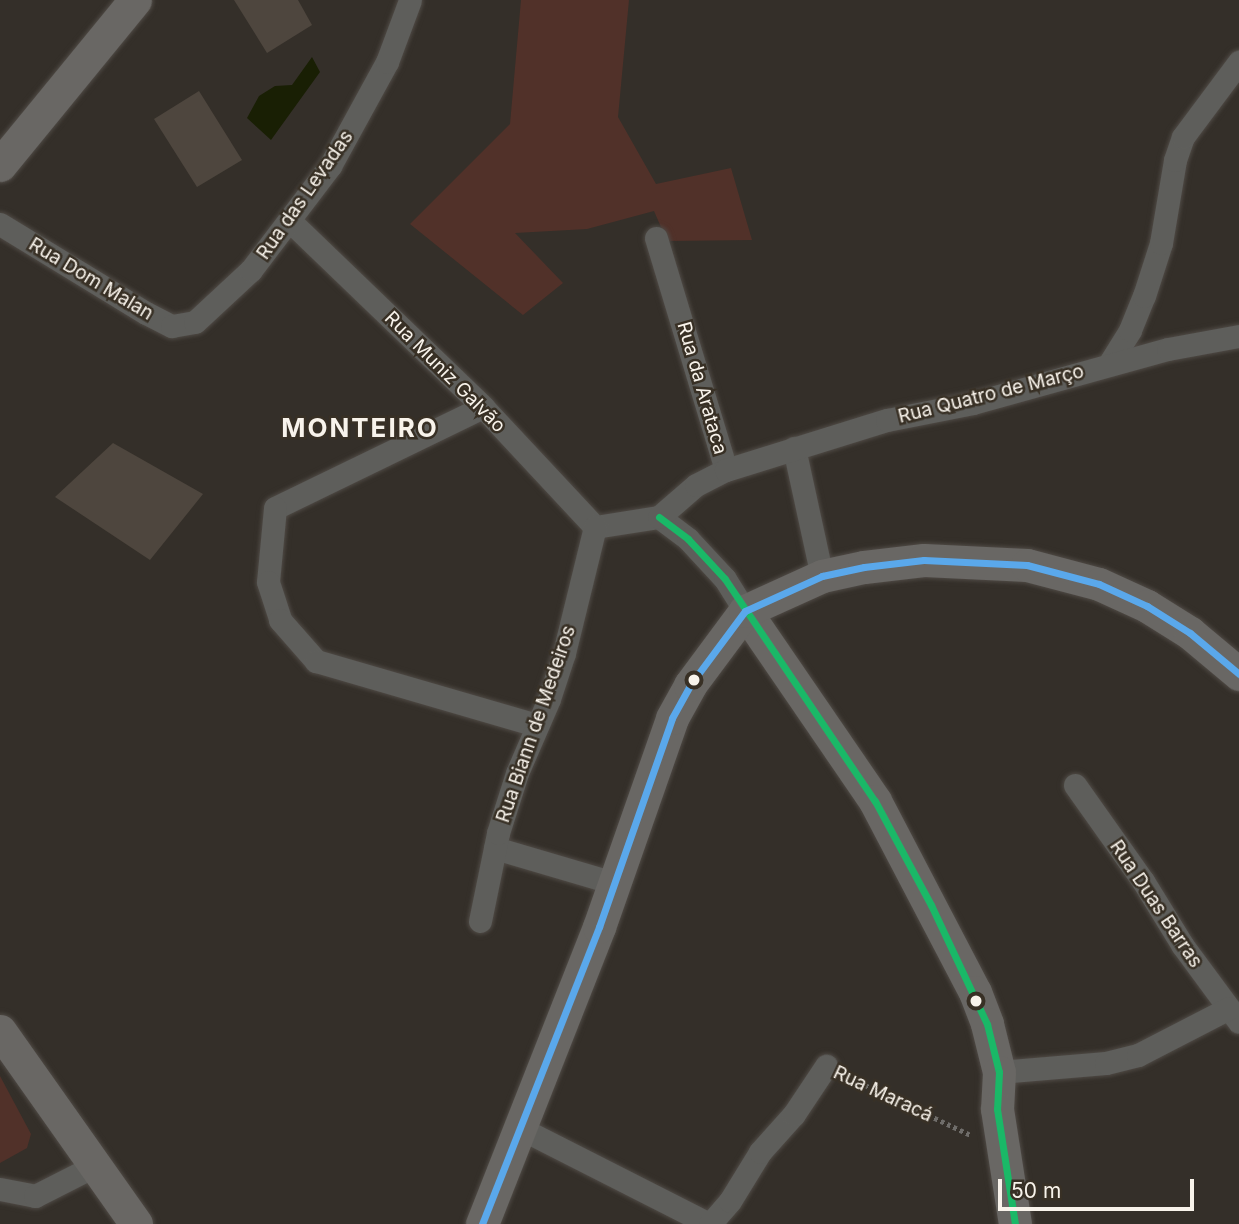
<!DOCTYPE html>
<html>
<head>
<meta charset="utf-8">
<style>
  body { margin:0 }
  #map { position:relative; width:1239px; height:1224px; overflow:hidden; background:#342f29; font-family:Inter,sans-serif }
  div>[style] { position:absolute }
  .green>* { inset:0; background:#513129 }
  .water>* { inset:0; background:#191f04 }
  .building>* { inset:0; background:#4e463e }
  .path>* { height:4.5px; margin-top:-2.25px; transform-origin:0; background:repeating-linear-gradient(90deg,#6f6d6a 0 3.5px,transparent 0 7px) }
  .roads { filter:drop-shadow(0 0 2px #4f4a45) drop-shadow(0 0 2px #4f4a45) }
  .street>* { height:23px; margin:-11.5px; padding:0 11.5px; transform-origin:11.5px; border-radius:11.5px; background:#5e5e5b }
  .secondary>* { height:33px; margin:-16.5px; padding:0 16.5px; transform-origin:16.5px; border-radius:16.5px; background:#696764 }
  .bus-1>* { height:7px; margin:-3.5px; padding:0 3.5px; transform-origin:3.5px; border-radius:3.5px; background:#1ab867 }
  .bus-2>* { height:7px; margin:-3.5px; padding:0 3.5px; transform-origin:3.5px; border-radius:3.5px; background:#5aa8eb }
  .dots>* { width:19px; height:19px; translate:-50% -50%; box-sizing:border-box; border:4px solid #383025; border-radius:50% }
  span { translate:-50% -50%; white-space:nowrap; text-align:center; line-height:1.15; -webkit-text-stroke:5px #383025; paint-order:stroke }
  .street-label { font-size:19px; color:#f8f3eb }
  .district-label { font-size:26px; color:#f8f3eb; font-weight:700; letter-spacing:2px }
  .scale { position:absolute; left:998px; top:1179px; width:196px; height:32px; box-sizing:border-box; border:4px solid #f8f3eb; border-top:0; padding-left:9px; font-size:21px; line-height:24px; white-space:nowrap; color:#f8f3eb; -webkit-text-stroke:5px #383025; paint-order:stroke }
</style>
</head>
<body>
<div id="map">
  <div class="green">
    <div style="clip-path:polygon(521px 0,629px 0,618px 117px,656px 184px,731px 168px,752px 240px,667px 241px,654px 211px,587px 229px,515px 233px,563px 283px,523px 315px,410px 224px,510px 124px)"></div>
    <div style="clip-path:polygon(0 1076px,31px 1134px,27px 1148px,0 1163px)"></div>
  </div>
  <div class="water">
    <div style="clip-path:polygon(312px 57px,320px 72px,271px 140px,247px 118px,259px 96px,275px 86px,292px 85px)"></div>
  </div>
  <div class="building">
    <div style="clip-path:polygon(234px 0,298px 0,312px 25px,267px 53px)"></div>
    <div style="clip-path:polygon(199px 91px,242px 160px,197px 187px,154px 119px)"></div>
    <div style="clip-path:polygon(113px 443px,203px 494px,150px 560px,55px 497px)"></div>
  </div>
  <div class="path">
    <div style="left:846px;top:1076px;width:138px;rotate:25.3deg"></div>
  </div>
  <div class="roads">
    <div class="street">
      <div style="left:290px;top:221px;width:268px;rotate:43.9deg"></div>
      <div style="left:483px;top:407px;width:164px;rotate:47deg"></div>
      <div style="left:0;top:224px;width:171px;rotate:31.4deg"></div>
      <div style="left:146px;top:313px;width:29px;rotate:27deg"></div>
      <div style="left:172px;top:326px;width:23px;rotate:-10deg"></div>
      <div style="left:195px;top:322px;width:76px;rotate:-42.9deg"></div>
      <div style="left:251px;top:270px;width:131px;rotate:-52.8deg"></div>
      <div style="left:330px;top:166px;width:119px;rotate:-61.3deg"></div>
      <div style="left:387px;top:62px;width:66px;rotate:-69.6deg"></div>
      <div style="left:656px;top:238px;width:242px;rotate:73.2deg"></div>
      <div style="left:1109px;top:364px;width:40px;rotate:-58deg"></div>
      <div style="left:1130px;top:330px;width:37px;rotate:-68deg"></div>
      <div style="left:1144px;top:296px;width:56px;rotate:-72.2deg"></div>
      <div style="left:1161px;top:243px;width:84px;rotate:-80.4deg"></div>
      <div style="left:1175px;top:160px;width:24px;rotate:-71deg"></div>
      <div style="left:1183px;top:137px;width:94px;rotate:-53.3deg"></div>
      <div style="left:483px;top:407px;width:231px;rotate:154.1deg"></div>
      <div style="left:275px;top:508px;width:74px;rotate:95.4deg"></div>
      <div style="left:268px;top:582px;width:40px;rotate:72deg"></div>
      <div style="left:280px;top:620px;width:55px;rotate:48.7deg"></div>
      <div style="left:316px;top:661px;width:230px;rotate:16.2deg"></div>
      <div style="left:794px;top:448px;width:131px;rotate:77.7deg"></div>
      <div style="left:659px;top:517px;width:36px;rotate:37deg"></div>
      <div style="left:688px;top:539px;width:54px;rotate:47.2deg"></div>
      <div style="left:725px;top:579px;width:38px;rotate:58deg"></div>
      <div style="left:595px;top:527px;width:65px;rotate:-8.9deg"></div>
      <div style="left:659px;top:517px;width:49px;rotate:-40.9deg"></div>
      <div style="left:696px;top:485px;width:34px;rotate:-27deg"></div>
      <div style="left:726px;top:470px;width:169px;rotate:-17.3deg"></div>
      <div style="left:887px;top:420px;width:88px;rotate:-11.2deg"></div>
      <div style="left:973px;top:403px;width:202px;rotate:-15.5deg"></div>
      <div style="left:1168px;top:349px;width:72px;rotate:-10.4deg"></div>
      <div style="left:1075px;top:785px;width:118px;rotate:54.7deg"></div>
      <div style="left:1143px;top:881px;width:76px;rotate:58.4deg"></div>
      <div style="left:1183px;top:946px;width:94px;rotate:53.6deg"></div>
      <div style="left:495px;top:848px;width:124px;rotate:16.4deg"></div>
      <div style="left:480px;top:921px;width:90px;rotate:-78.4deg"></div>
      <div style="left:498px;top:833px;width:63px;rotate:-72.4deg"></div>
      <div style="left:517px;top:773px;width:81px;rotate:-66.6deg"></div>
      <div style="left:549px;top:699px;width:48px;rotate:-71.9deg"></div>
      <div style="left:564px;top:653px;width:130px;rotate:-76.2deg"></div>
      <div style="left:999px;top:1072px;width:107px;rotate:-4.8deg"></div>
      <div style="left:1106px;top:1063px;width:33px;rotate:-14deg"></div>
      <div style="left:1138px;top:1055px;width:102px;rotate:-27.3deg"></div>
      <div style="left:520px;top:1128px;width:212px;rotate:26.9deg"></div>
      <div style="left:0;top:1189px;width:36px;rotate:11deg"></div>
      <div style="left:35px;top:1196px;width:68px;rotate:-26.9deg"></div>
      <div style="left:710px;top:1224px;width:30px;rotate:-49deg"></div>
      <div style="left:730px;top:1201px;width:57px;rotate:-58.5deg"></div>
      <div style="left:760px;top:1152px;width:51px;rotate:-48.2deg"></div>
      <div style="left:794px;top:1114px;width:58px;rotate:-56.3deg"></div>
    </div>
    <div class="secondary">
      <div style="left:0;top:165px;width:213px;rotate:-50.7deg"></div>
      <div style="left:745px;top:611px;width:230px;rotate:55.6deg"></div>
      <div style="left:875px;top:801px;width:216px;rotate:62.4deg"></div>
      <div style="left:975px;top:992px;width:34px;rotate:69deg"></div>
      <div style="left:987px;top:1024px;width:49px;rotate:76deg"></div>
      <div style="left:999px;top:1072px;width:37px;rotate:93deg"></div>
      <div style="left:997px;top:1109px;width:116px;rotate:81.1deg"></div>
      <div style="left:0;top:1031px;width:236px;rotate:54.8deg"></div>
      <div style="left:482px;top:1224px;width:319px;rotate:-68.5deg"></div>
      <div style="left:599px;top:927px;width:221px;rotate:-70.7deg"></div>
      <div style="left:672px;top:718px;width:38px;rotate:-61deg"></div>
      <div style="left:690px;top:685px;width:92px;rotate:-53.4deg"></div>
      <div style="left:745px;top:611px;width:85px;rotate:-24.4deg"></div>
      <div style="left:822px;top:576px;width:43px;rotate:-12.1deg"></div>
      <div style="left:864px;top:567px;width:60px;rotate:-6.7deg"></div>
      <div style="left:924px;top:560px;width:103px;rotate:2.8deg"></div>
      <div style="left:1027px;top:565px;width:74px;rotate:14.8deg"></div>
      <div style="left:1099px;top:584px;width:53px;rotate:24.6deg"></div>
      <div style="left:1147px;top:606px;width:51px;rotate:32.1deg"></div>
      <div style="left:1190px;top:633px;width:64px;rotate:39.9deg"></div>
    </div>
  </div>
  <div class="bus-1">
    <div style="left:659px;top:517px;width:36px;rotate:37deg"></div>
    <div style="left:688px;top:539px;width:54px;rotate:47.2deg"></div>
    <div style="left:725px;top:579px;width:268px;rotate:56deg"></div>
    <div style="left:875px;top:801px;width:118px;rotate:61.7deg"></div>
    <div style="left:931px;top:905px;width:132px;rotate:64.8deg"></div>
    <div style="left:987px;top:1024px;width:49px;rotate:76deg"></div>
    <div style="left:999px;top:1072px;width:37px;rotate:93deg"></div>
    <div style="left:997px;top:1109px;width:116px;rotate:81.1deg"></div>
  </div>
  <div class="bus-2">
    <div style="left:482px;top:1224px;width:319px;rotate:-68.5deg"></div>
    <div style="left:599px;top:927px;width:221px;rotate:-70.7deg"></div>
    <div style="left:672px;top:718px;width:38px;rotate:-61deg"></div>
    <div style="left:690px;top:685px;width:92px;rotate:-53.4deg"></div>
    <div style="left:745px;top:611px;width:85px;rotate:-24.4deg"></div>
    <div style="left:822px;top:576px;width:43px;rotate:-12.1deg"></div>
    <div style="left:864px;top:567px;width:60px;rotate:-6.7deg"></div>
    <div style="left:924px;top:560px;width:103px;rotate:2.8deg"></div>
    <div style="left:1027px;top:565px;width:74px;rotate:14.8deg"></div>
    <div style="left:1099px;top:584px;width:53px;rotate:24.6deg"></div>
    <div style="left:1147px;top:606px;width:51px;rotate:32.1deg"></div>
    <div style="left:1190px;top:633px;width:64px;rotate:39.9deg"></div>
  </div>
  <div class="dots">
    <div style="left:694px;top:680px;background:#f8f3eb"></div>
    <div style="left:976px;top:1001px;background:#f8f3eb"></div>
  </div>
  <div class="street-label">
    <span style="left:305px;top:195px;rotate:-55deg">Rua das Levadas</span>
    <span style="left:91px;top:279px;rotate:31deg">Rua Dom Malan</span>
    <span style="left:445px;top:372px;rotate:45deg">Rua Muniz Galvão</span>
    <span style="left:702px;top:388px;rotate:74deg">Rua da Arataca</span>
    <span style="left:991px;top:394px;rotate:-14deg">Rua Quatro de Março</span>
    <span style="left:536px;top:724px;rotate:-71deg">Rua Biann de Medeiros</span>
    <span style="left:1156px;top:904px;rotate:56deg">Rua Duas Barras</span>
    <span style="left:883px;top:1094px;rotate:25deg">Rua Maracá</span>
  </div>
  <div class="district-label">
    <span style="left:360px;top:428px">MONTEIRO</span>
  </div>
  <div class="scale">50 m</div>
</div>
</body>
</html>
